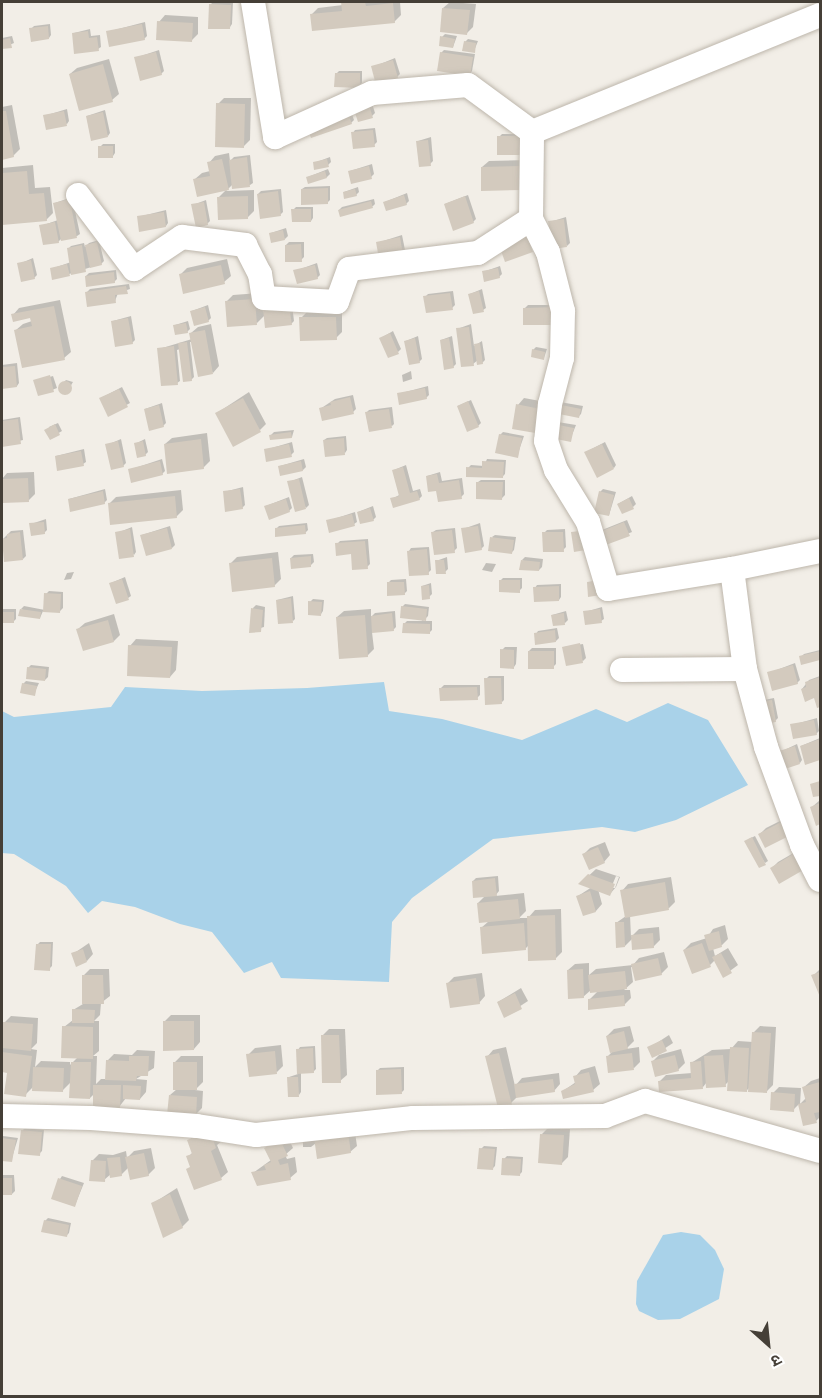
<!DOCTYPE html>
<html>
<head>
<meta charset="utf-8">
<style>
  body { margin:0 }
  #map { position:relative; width:822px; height:1398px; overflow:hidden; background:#f2eee7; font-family:"DM Sans","Noto Sans Devanagari",sans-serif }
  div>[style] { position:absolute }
  .water>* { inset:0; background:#a9d2e9 }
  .shadow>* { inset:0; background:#0003 }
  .building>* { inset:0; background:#d3cabe }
  .round { border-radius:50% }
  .roads { filter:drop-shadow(0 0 2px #bdb6ab) drop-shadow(0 0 2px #bdb6ab) }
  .minor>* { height:24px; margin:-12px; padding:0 12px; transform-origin:12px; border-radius:12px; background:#fff }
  span { translate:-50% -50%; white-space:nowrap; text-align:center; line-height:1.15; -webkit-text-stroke:5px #fff; paint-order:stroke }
  .frame { position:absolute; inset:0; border:3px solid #453f37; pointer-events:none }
  .north { position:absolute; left:738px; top:1314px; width:60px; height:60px; -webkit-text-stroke:4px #fff; paint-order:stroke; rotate:153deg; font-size:16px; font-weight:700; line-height:24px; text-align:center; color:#453f37 }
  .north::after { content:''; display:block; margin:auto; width:21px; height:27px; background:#453f37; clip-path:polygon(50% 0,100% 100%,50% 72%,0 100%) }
</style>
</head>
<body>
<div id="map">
  <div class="water">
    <div style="clip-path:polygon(384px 682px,389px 711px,442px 719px,522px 740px,596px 709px,627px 722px,668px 703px,708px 720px,748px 785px,676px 820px,635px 832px,602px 827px,493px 839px,412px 898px,392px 922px,389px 982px,281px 978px,272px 962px,244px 973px,212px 932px,180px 924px,135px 907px,102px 901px,88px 913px,66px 886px,14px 854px,2px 853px,2px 711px,14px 717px,111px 707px,125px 687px,202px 691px,307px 688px)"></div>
    <div style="clip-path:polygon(681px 1232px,700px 1235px,715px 1250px,724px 1269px,719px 1299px,680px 1319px,658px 1320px,639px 1311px,636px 1304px,637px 1281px,663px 1235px)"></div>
  </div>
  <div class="shadow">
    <div style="clip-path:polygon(213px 2px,233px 2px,232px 24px,230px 27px,210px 5px)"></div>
    <div style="clip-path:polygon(344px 2px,400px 2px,401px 15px,394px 22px,312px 14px,318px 8px,343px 5px)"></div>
    <div style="clip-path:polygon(450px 2px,476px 4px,473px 27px,467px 33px,443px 8px)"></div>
    <div style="clip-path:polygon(165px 15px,198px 17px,198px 34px,191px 41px,159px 22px)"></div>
    <div style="clip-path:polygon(145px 22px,147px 36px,144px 39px,107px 32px)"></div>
    <div style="clip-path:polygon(50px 24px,51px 35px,49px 38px,31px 29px,34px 26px)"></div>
    <div style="clip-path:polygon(90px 29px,91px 36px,100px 35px,101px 47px,98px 49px,74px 33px)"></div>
    <div style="clip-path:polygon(445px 34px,457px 36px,453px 47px,442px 37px)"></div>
    <div style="clip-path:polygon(12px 36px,14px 43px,2px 48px,2px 38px)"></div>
    <div style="clip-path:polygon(468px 39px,478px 41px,474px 51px,465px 42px)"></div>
    <div style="clip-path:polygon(159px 50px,164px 71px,161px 74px,135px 58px)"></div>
    <div style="clip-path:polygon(444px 50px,475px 54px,472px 71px,470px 74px,441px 53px)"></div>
    <div style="clip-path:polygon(395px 58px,400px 74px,397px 77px,373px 67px)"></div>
    <div style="clip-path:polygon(109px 59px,119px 94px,112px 100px,70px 74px,77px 68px)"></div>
    <div style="clip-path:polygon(339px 71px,362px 71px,362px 83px,359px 86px,336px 74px)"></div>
    <div style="clip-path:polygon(224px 98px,251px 98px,250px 140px,244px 146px,218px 104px)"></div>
    <div style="clip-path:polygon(371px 100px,375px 113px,372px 116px,355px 107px)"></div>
    <div style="clip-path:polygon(12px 105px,20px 149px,13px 156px,2px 158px,2px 107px)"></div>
    <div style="clip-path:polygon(67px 109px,69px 121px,67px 124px,44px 116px)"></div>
    <div style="clip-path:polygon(350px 109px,354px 120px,351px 123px,312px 136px)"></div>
    <div style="clip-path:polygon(105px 110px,110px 133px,108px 136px,87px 116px)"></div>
    <div style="clip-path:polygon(375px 128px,377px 142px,374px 145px,353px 133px,355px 130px)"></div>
    <div style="clip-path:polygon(502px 134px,524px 134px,524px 151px,499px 137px)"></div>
    <div style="clip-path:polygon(431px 137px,433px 161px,430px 164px,418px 141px)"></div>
    <div style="clip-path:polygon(103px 144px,115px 144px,115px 153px,113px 156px,100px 147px)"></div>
    <div style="clip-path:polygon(229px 153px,230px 161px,234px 157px,250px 155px,253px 183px,250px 185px,233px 184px,226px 191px,254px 190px,254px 211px,248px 217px,219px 197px,227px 189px,195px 179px,202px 173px,210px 171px,209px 163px,215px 156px)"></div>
    <div style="clip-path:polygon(330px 157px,331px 162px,328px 165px,314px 163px)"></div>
    <div style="clip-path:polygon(527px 160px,520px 189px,482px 167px,489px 161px)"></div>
    <div style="clip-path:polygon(372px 164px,374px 174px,371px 177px,350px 171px)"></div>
    <div style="clip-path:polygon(33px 165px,35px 188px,50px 187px,53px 213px,46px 220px,2px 224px,2px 207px,4px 207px,2px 168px)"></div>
    <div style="clip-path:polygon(328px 169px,330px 174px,327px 177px,308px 177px)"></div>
    <div style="clip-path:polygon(330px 186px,330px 200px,327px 203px,302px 189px,305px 187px)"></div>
    <div style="clip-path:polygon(358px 187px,359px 192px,356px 195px,344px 192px)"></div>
    <div style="clip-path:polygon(281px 189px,283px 212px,280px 215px,258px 194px,261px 191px)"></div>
    <div style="clip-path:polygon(407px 193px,409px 201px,406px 204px,385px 202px)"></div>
    <div style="clip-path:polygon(468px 195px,476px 219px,473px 222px,445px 204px)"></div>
    <div style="clip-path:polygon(72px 197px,80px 234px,77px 236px,62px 238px,58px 242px,41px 226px,58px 220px,55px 203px)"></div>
    <div style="clip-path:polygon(374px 199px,375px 204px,373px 206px,341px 215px,339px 210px,342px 207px)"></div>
    <div style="clip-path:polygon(206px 200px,210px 221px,207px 224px,193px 205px)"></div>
    <div style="clip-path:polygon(296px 207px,313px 207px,313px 218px,311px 221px,293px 210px)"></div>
    <div style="clip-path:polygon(166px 210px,168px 223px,166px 226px,138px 217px)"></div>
    <div style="clip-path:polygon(566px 217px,570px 243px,567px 246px,550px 222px)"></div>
    <div style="clip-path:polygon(286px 228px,288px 236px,285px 239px,271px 233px)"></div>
    <div style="clip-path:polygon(402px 235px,405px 250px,402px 253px,377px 243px)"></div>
    <div style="clip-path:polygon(99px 240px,104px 261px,101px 264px,69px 274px,51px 269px,71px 262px,68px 249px,71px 246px,84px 243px,85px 247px,89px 243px)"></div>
    <div style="clip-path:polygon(289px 242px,304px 242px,304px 257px,301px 260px,286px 245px)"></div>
    <div style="clip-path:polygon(33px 258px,37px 275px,34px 278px,19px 264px)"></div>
    <div style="clip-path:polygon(227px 259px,231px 276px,224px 282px,180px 275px,187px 268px)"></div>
    <div style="clip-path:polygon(317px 263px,320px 275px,317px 278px,295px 271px)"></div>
    <div style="clip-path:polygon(500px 266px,502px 274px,499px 277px,483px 272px)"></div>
    <div style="clip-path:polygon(116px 270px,117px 279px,114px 282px,86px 276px,89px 273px)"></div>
    <div style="clip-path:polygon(129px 284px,130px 289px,118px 293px,115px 301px,87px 292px,90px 289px)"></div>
    <div style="clip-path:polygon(482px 289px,486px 308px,483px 310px,470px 294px)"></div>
    <div style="clip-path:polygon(453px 291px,455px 305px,452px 308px,425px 297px,428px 294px)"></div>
    <div style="clip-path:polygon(261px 293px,263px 312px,267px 307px,292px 304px,294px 321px,291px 324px,265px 315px,257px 323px,226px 302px,233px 295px)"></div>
    <div style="clip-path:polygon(60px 300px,71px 352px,64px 358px,16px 330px,23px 324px,32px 321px,31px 316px,13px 315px,19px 308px)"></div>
    <div style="clip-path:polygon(208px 305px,211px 318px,208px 321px,192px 311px)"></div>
    <div style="clip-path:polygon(528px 305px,559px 305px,557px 323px,525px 308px)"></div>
    <div style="clip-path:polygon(342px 311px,342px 332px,336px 338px,301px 318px,307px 312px)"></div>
    <div style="clip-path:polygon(131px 316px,135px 340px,132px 343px,113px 321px)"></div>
    <div style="clip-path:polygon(188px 321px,190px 329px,187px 332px,175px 325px)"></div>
    <div style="clip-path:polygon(211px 324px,219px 366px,213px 373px,193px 342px,190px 342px,194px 377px,191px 380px,180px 349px,177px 350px,180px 381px,177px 383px,159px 349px,192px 339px,191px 333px,198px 327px)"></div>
    <div style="clip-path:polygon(471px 324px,474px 346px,482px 341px,485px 360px,482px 363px,478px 360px,473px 364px,457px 329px)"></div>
    <div style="clip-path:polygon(393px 331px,401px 349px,398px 352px,381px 338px)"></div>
    <div style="clip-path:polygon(418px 336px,422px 359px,419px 362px,406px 341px)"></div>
    <div style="clip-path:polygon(452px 336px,456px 364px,453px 367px,441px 340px)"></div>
    <div style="clip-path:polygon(536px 347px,547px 349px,544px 358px,533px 350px)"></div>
    <div style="clip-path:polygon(17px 363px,19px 383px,17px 386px,2px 387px,2px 365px)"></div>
    <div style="clip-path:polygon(411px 371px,412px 379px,403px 382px,402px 375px)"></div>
    <div style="clip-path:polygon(53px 376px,57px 388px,39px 395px,36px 381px)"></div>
    <div style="clip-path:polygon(66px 380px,73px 382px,67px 392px,61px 391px,60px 386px)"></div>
    <div style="clip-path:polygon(428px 386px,429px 395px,426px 398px,398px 394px)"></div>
    <div style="clip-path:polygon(122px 387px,130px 403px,108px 415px,101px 398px)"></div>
    <div style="clip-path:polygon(249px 392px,266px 424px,260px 430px,217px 413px)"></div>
    <div style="clip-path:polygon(353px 395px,356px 409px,353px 412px,320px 409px,335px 399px)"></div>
    <div style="clip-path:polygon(524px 398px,551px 403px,513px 427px,518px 405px)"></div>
    <div style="clip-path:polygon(471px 400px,481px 423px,478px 426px,458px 406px)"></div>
    <div style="clip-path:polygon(560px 402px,583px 406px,581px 414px,578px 417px,556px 412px)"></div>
    <div style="clip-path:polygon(162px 403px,166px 423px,163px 426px,145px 409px)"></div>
    <div style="clip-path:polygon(392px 407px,394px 424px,392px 426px,366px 413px,369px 410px)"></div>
    <div style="clip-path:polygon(20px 417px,23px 440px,2px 445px,2px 420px)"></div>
    <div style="clip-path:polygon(558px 422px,576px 425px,570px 440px,552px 437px)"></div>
    <div style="clip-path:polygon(58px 423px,62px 431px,50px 438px,49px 427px)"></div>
    <div style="clip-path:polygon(294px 430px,292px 437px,271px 435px,274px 432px)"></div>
    <div style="clip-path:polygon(503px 432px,524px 436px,517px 456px,500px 435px)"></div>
    <div style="clip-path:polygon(207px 433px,210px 461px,203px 468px,165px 444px,172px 438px)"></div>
    <div style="clip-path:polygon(346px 436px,347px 450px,345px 453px,324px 440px,327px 438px)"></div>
    <div style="clip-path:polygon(121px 439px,126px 463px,123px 466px,107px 445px)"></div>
    <div style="clip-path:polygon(145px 439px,148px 452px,145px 455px,135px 444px)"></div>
    <div style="clip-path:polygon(292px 442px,294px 452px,291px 455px,265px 450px)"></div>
    <div style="clip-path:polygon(605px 442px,616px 465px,614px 468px,586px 452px)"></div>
    <div style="clip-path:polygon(84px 449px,86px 462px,83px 464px,56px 456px)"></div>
    <div style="clip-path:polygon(162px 459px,165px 471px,162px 474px,129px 470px)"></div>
    <div style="clip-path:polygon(304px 459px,306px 467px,303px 470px,280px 466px)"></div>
    <div style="clip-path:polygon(487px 459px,506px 460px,505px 474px,502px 477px,468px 468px,471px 465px,484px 466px)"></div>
    <div style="clip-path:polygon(406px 465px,413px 491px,420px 489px,422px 496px,419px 499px,392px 499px,401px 494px,394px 470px)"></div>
    <div style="clip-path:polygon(34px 472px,35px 494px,29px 500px,2px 502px,2px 479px,7px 473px)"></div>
    <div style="clip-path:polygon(440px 472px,442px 481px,462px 478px,464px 494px,461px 497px,437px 489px,427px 476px)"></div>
    <div style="clip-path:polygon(302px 477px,309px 505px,306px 508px,289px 482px)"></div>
    <div style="clip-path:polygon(481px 480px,505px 480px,505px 495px,502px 498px,478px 482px)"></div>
    <div style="clip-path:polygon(243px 487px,245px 505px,242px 508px,224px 492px)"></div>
    <div style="clip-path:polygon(105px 489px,107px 500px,104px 503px,69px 499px)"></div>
    <div style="clip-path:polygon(603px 489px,616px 492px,609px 515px,600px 492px)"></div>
    <div style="clip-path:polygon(181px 490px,183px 510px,176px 517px,110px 503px,116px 497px)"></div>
    <div style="clip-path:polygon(632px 496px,636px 504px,633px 507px,618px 504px)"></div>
    <div style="clip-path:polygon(289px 497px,292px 508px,289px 511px,266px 506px)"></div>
    <div style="clip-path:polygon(373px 506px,376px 517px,373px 520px,358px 512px)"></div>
    <div style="clip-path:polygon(355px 512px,357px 522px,354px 524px,328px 521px)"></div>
    <div style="clip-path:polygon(46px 519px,47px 530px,44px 533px,31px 524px)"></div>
    <div style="clip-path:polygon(627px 520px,632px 532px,603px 544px,602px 530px)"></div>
    <div style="clip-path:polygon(307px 523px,308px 530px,305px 533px,276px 529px,279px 526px)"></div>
    <div style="clip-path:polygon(480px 523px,484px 546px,481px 549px,463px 529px)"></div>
    <div style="clip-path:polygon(170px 526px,175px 545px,172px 548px,142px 535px)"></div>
    <div style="clip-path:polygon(132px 527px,136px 552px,134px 555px,117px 533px)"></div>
    <div style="clip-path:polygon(455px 528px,457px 548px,454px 551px,433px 532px,436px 530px)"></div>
    <div style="clip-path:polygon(565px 529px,566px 547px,563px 550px,544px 533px,547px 530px)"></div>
    <div style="clip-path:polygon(23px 530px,26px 556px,23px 559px,3px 539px,11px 531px)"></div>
    <div style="clip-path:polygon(495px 535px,516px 537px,514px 550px,511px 553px,492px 537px)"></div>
    <div style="clip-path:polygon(368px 539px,370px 564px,367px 567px,352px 553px,337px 544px,340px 541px)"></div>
    <div style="clip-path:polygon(429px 547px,431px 570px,428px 573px,409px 551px,411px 548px)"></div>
    <div style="clip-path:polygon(278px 552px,281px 579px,274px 586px,230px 564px,237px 557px)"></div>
    <div style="clip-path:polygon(313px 554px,314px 562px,311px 565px,291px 558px,294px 555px)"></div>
    <div style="clip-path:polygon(447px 557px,448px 569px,445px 572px,436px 561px)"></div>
    <div style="clip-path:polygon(525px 557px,543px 559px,542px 567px,539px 570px,522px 560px)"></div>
    <div style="clip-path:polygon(486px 563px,496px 564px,492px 572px,482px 570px)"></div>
    <div style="clip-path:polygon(74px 572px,71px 579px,64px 580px,67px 573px)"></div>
    <div style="clip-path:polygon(125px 577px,131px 596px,128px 598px,111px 583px)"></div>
    <div style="clip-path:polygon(503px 578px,522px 578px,522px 588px,519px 591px,500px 581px)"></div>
    <div style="clip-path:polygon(406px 579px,407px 591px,404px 594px,388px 583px,391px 580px)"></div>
    <div style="clip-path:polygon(431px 583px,432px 594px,429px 597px,422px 586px)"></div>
    <div style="clip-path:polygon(561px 584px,561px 597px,559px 600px,535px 588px,537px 585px)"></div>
    <div style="clip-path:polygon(49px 591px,63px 592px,63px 608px,60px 611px,43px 611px,40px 618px,21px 609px,24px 606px,45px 610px,46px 594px)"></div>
    <div style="clip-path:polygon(293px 596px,295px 619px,293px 621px,277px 600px)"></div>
    <div style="clip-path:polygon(313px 599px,324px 600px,323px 611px,321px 614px,310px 602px)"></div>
    <div style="clip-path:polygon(405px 604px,429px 607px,428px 616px,423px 621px,402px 607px)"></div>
    <div style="clip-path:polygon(256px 605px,265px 607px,264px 627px,250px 631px,253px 608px)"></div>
    <div style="clip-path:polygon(602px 607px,604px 619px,601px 621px,585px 612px)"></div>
    <div style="clip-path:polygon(2px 609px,16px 609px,16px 619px,13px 622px,2px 622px)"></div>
    <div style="clip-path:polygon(371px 609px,371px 617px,375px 613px,395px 611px,396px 627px,393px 630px,372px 632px,374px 649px,367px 656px,337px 617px,344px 611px)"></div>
    <div style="clip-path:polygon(566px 611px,568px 620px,565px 623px,552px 615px)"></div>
    <div style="clip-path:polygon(114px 614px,120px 635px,114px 641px,78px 629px,85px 623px)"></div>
    <div style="clip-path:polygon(407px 621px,432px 621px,432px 630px,429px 633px,404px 624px)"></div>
    <div style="clip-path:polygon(557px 628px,559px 638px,556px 641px,536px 634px,538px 631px)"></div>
    <div style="clip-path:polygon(136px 639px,178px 641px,176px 670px,170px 677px,130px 646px)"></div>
    <div style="clip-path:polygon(583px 644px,586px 658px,583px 661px,564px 647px)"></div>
    <div style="clip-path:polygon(505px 647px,517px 647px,516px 664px,514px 667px,502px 650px)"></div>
    <div style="clip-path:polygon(532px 648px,556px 648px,556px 664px,553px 667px,529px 651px)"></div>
    <div style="clip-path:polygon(820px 650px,820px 659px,802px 663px,801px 657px,804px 654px)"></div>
    <div style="clip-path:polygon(795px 663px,800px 680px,797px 683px,769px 673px)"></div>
    <div style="clip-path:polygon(31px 665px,49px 667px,48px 677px,45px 680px,28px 668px)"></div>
    <div style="clip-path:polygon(489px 676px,504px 676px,504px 700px,502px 702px,486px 679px)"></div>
    <div style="clip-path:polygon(820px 676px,820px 705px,818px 706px,815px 696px,802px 689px,809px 680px)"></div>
    <div style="clip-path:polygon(26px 681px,39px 683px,34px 694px,23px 684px)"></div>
    <div style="clip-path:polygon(444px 685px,480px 685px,480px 695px,477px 698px,441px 688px)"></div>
    <div style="clip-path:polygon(774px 698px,778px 718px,775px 721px,764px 700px)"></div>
    <div style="clip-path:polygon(817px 718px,819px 731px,816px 734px,792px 725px)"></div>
    <div style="clip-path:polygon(820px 738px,820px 759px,806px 763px,801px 746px)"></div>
    <div style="clip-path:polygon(797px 744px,802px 760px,800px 763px,778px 753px)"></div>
    <div style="clip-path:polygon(820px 800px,820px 823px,817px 824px,812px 807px)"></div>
    <div style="clip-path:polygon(790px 816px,796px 828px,759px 835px,766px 828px)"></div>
    <div style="clip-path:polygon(755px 836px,768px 861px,765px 863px,749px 839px)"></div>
    <div style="clip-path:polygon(605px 842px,610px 855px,604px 862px,584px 854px,590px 848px)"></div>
    <div style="clip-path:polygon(802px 848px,810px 861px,772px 868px,778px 862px)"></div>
    <div style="clip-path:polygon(evenodd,596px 869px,620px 877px,616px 887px,610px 894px,598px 889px,602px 904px,596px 911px,583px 914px,578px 896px,592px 887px,581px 883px,596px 869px,616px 876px,619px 877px,615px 888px,611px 888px,616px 876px)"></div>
    <div style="clip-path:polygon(498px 876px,499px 891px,495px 896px,524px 893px,526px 911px,519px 918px,528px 918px,535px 910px,561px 909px,562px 952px,555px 959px,529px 945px,525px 949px,481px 928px,489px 921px,478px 903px,486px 895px,473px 881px,476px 878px)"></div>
    <div style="clip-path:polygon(671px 877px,675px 902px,669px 908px,630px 915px,631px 937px,639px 929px,659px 927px,660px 940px,653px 947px,633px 938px,625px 946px,616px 923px,626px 916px,622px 891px,628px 884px)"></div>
    <div style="clip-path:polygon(725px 925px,728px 939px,722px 945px,713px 948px,715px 956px,728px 948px,738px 965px,723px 976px,715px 960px,710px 965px,684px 950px,691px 943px,707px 938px,713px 929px)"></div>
    <div style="clip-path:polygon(40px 942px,53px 942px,52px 966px,49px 969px,38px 944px)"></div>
    <div style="clip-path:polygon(89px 943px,93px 954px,87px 961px,73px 954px)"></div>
    <div style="clip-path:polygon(664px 952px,668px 967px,661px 974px,631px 967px,633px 982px,624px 990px,630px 990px,631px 998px,624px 1005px,589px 1000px,598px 991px,591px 990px,583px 997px,568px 970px,575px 964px,589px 963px,589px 975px,596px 969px,633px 965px,639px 958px)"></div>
    <div style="clip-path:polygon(90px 969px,109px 969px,110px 996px,101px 1003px,100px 1015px,94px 1021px,99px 1021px,99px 1051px,93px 1056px,97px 1056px,96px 1084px,101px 1079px,106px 1079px,107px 1061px,114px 1054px,132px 1055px,137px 1050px,155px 1051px,154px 1068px,136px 1079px,147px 1080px,146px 1092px,140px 1099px,126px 1098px,119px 1107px,95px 1093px,90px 1098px,71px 1082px,63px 1090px,34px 1086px,25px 1095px,8px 1072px,2px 1071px,4px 1023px,11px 1016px,38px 1018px,37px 1043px,31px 1049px,37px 1050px,35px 1067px,41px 1061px,70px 1062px,70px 1065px,78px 1057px,64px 1027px,73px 1020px,73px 1010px,83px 1004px,83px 976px)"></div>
    <div style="clip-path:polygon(820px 969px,820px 994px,813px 976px)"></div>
    <div style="clip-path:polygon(482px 973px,485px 996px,479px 1003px,448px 983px,454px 977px)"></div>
    <div style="clip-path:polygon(521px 988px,528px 1001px,505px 1016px,498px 1002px)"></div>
    <div style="clip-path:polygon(171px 1015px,200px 1015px,200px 1042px,194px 1049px,164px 1022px)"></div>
    <div style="clip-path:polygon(630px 1026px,634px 1041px,626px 1049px,639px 1047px,640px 1062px,634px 1068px,607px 1057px,612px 1052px,607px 1036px,614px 1029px)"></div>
    <div style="clip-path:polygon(760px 1026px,776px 1027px,773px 1085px,767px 1091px,750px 1087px,747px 1090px,729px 1081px,725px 1085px,707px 1082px,703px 1087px,660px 1081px,666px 1075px,692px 1073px,691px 1063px,712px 1050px,731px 1049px,738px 1041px,753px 1042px,753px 1033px)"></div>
    <div style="clip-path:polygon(329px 1029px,345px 1029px,347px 1075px,340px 1081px,322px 1036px)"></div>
    <div style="clip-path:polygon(669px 1035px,673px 1043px,653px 1056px,649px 1048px)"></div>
    <div style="clip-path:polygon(281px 1045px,283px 1066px,277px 1072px,248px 1055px,255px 1048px)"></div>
    <div style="clip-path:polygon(315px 1046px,316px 1069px,313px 1072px,301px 1072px,301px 1092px,299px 1095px,289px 1077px,298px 1074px,298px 1050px,300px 1047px)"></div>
    <div style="clip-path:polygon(506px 1047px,515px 1086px,522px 1078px,559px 1073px,560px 1084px,554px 1091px,518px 1096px,511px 1103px,487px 1057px,493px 1050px)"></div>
    <div style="clip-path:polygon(681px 1049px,685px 1063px,678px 1070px,653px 1061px,659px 1055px)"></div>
    <div style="clip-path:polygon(181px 1056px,203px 1056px,203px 1082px,195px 1090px,203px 1091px,202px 1108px,195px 1115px,170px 1095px,177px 1089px,174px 1063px)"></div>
    <div style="clip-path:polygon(595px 1066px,600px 1084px,593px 1090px,563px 1091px,576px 1082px,575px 1077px,581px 1070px)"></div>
    <div style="clip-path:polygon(404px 1067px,404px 1090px,402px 1092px,377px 1071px,380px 1068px)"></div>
    <div style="clip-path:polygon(820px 1078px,820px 1117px,816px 1121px,799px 1104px,793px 1110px,773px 1093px,779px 1087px,801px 1088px,800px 1104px,806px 1098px,804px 1087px,811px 1081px)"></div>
    <div style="clip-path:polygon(354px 1126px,357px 1146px,350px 1152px,316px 1143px,311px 1147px,303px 1147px,303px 1137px)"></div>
    <div style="clip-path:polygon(25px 1128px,44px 1130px,42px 1151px,39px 1154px,22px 1131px)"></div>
    <div style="clip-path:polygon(548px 1128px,570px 1129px,568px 1157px,562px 1163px,542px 1134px)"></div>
    <div style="clip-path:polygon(195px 1134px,222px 1141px,217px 1145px,228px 1172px,221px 1178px,191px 1166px,188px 1157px,193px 1152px,189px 1141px)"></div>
    <div style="clip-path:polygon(287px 1135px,293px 1148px,285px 1155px,287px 1159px,295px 1157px,297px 1172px,290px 1178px,253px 1173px,271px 1160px,266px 1149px)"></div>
    <div style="clip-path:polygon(3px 1136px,18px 1138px,11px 1161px,2px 1159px)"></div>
    <div style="clip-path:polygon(484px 1146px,497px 1147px,495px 1166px,492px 1169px,481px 1149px)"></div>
    <div style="clip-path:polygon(151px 1148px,155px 1168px,148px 1175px,129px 1167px,121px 1175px,111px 1174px,104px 1180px,92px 1161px,99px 1154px,113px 1155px,126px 1151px,127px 1158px,134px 1151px)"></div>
    <div style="clip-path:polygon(507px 1156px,523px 1157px,522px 1172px,520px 1174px,504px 1159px)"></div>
    <div style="clip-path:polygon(2px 1175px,14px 1175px,15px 1191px,12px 1194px,2px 1194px)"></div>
    <div style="clip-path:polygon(62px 1176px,84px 1183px,75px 1205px,60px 1179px)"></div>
    <div style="clip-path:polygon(177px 1188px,189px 1220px,182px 1227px,152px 1204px)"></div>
    <div style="clip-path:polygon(48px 1218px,71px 1223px,69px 1233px,66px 1236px,45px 1221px)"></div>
  </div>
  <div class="building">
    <div style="clip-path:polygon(341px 2px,365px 2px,366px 6px,393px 3px,395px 23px,312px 31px,310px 14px,342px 11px)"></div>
    <div style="clip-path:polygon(209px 4px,231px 5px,230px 29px,208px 29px)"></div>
    <div style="clip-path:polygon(442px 8px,470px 10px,467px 35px,440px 32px)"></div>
    <div style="clip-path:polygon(157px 21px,193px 23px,192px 42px,156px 40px)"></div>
    <div style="clip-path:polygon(142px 24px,145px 40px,109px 47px,106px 31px)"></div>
    <div style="clip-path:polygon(48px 26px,49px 39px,31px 42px,29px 28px)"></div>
    <div style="clip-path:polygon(88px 31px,89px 38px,97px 37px,99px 51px,74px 54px,72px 33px)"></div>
    <div style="clip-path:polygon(440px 36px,455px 39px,453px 48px,439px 46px)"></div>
    <div style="clip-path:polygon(10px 38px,12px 48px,2px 49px,2px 40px)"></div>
    <div style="clip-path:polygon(464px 41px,476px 43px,475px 53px,462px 51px)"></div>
    <div style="clip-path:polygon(156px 52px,162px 75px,140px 81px,134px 57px)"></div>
    <div style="clip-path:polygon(440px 52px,473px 57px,470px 76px,437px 71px)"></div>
    <div style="clip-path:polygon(393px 60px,398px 78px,376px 85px,371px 66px)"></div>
    <div style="clip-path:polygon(103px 64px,113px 102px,79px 111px,69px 74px)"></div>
    <div style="clip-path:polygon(335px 73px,360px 73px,360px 88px,334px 87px)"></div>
    <div style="clip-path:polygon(368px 102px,373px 118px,358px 122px,353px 107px)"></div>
    <div style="clip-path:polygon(216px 103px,245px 104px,244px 148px,215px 147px)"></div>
    <div style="clip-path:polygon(2px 111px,6px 111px,14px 157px,2px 160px)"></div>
    <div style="clip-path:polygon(64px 111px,67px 126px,46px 130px,43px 115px)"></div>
    <div style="clip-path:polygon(347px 111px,352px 124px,311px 138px,306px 125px)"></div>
    <div style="clip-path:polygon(103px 112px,108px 137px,91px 141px,86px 116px)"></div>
    <div style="clip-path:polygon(373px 130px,375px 147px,353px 149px,351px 132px)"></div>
    <div style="clip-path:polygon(497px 136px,522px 136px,522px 155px,497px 155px)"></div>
    <div style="clip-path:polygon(428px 140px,431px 166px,419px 167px,416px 141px)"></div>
    <div style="clip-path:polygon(98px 146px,113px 146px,113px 158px,98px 158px)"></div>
    <div style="clip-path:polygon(247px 157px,250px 187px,232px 189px,229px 160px)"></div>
    <div style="clip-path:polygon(222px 159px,229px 190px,197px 197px,193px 179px,210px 176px,207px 162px)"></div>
    <div style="clip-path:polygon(327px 159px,329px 167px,314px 170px,313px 162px)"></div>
    <div style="clip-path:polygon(369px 166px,372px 179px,351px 184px,348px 171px)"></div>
    <div style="clip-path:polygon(521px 166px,521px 190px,481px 191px,481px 167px)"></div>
    <div style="clip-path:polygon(27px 171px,29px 194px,44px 193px,47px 221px,2px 225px,2px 173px)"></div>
    <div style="clip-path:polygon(325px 171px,327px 178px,308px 184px,306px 177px)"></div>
    <div style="clip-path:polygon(328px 188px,328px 204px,301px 205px,301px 189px)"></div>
    <div style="clip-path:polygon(355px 189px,357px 196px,344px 199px,343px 192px)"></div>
    <div style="clip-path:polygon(278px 191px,281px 216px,260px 219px,257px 194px)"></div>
    <div style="clip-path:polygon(404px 195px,407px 205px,386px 211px,383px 202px)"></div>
    <div style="clip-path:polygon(248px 196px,248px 219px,218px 220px,217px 197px)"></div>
    <div style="clip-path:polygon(465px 196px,474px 223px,453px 231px,444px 204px)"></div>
    <div style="clip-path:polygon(70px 199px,77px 238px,61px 241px,53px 203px)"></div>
    <div style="clip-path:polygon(371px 201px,373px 208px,340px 217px,338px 210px)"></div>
    <div style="clip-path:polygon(204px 202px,208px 225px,196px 228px,191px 204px)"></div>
    <div style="clip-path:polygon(291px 209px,311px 209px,311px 222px,292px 222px)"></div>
    <div style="clip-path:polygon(164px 212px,166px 227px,139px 232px,137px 216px)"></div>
    <div style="clip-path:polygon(564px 219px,567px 247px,552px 249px,548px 221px)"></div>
    <div style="clip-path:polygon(55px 222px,59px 243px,43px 245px,39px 225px)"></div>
    <div style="clip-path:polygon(283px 230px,285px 240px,271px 243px,269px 233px)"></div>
    <div style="clip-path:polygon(527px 236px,533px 252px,505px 262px,499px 245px)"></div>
    <div style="clip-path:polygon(400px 237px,403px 255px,379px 259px,376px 242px)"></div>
    <div style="clip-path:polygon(97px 242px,102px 265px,90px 268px,85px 245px)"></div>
    <div style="clip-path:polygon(301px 244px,302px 262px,285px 262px,285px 245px)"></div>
    <div style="clip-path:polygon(82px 245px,86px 272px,71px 275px,67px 248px)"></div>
    <div style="clip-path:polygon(31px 260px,35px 279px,21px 282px,17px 263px)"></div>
    <div style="clip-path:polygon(67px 264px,70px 276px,52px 280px,50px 268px)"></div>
    <div style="clip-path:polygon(221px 265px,225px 284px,183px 294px,179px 274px)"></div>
    <div style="clip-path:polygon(315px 265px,318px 279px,297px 284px,293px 270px)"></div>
    <div style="clip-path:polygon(498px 268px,500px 278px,484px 282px,482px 271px)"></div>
    <div style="clip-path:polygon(114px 272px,115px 283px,86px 287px,85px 276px)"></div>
    <div style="clip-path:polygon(126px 286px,128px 294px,115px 295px,116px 303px,87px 307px,85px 292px)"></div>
    <div style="clip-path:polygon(479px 291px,484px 312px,473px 314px,468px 294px)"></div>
    <div style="clip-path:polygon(450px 293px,453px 310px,426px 313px,423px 296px)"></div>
    <div style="clip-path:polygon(255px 299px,257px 325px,227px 327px,225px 301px)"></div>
    <div style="clip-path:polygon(54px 306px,65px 360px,22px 368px,14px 330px,32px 326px,30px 318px,13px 322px,11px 314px)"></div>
    <div style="clip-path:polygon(289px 306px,292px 325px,265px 328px,263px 309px)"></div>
    <div style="clip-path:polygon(205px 307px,209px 322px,194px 326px,190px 311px)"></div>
    <div style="clip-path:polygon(557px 307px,557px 325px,523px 325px,523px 308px)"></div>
    <div style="clip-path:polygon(299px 317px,336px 317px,337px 340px,300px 341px)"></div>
    <div style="clip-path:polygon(128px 318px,133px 344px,115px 347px,111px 321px)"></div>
    <div style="clip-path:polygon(186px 323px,188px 333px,175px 335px,173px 325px)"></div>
    <div style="clip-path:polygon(469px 327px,474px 366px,461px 367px,456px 328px)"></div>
    <div style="clip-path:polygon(205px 330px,213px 374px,198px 377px,189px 333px)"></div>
    <div style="clip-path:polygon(390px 333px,399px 354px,388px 358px,379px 338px)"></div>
    <div style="clip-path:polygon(415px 338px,420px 363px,409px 365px,404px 341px)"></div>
    <div style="clip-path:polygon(449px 338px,454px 368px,444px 370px,440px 340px)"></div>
    <div style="clip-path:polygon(187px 342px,192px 381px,183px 382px,178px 343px)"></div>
    <div style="clip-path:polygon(480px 343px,483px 364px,477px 365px,474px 344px)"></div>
    <div style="clip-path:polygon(174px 346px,178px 385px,161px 386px,157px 348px)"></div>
    <div style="clip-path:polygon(532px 349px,545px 352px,544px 360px,531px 357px)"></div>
    <div style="clip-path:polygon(15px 366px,17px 387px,2px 389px,2px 367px)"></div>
    <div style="clip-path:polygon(50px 375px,54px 392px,38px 396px,33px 380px)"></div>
    <div class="round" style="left:58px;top:381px;width:14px;height:14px"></div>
    <div style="clip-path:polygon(425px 388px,427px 399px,399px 405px,397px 393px)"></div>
    <div style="clip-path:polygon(119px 389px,128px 407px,108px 417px,99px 398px)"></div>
    <div style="clip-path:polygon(350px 397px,354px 414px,322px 421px,319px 408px,331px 405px,330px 402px)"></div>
    <div style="clip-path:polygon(243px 398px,261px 432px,233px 447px,215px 413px)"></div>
    <div style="clip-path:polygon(468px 401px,479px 427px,467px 432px,457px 406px)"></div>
    <div style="clip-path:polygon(516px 404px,545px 410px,541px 434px,512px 429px)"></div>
    <div style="clip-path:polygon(556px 404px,581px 409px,579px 418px,554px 413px)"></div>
    <div style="clip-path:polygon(159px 405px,164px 427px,149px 431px,144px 409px)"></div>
    <div style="clip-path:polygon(389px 409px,392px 428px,369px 432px,365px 412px)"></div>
    <div style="clip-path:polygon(18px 419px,21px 444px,2px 447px,2px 421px)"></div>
    <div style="clip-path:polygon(55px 424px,60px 435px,50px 440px,44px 430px)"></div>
    <div style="clip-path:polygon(553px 424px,574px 428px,571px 442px,551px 438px)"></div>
    <div style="clip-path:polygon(291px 432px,292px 438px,270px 440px,269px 435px)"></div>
    <div style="clip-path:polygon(499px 434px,522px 438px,518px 458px,495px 453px)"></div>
    <div style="clip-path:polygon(344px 438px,345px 455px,325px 457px,323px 440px)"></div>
    <div style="clip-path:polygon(201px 439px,204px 469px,167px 474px,164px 444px)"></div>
    <div style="clip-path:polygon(118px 441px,124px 467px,111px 470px,105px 444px)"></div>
    <div style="clip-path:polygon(143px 441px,146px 456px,137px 458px,134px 443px)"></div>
    <div style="clip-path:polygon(289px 444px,292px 457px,266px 462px,264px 449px)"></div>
    <div style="clip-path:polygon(602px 444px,614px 469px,597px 478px,584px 452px)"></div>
    <div style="clip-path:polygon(81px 451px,84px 466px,57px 471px,55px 456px)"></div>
    <div style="clip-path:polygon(160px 461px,163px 475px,131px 483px,128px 469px)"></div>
    <div style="clip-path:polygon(301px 461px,303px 471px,280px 476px,278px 466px)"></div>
    <div style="clip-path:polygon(482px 461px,504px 462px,503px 478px,466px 477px,466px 467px,482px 468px)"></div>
    <div style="clip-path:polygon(403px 467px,410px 493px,417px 491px,420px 500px,393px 508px,390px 498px,399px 496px,392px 470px)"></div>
    <div style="clip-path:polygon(437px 474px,439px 483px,459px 480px,462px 499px,438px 502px,436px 491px,428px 492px,426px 476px)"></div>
    <div style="clip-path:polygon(28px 478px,29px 502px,2px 503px,2px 479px)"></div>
    <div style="clip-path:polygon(299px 479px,306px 509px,295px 512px,287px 481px)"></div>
    <div style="clip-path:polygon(476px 482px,503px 482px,502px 500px,476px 499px)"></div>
    <div style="clip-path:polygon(240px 489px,243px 509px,225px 512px,223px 491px)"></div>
    <div style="clip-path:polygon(103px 491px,105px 504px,70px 512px,68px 499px)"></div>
    <div style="clip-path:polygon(599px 491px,614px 495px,609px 516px,594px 513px)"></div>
    <div style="clip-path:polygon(175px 496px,177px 518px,110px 525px,108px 503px)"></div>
    <div style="clip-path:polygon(629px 498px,634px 509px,622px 514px,617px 504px)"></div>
    <div style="clip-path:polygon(286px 499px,290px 512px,269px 520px,264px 506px)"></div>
    <div style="clip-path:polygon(370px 508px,374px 521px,360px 524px,357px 512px)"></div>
    <div style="clip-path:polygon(352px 514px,355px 526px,329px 533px,326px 520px)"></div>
    <div style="clip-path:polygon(44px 522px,45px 534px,31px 536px,29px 523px)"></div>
    <div style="clip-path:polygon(624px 522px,630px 536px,603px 546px,597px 533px)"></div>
    <div style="clip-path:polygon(305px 525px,306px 534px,275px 537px,275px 528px)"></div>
    <div style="clip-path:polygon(478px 526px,482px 550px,465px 553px,461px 528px)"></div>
    <div style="clip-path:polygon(167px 528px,172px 549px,146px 556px,140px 535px)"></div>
    <div style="clip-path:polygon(130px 529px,134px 557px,119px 559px,115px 532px)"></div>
    <div style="clip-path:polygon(452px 530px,455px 553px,434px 555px,431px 532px)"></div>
    <div style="clip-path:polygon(589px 530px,592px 549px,574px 552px,571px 532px)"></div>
    <div style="clip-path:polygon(20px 532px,23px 560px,4px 562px,2px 539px,7px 538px,7px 534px)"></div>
    <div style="clip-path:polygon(542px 532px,563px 532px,564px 552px,543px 552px)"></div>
    <div style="clip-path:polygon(490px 537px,514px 540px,512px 554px,488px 551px)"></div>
    <div style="clip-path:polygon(365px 541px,368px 569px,352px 570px,351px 554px,336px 556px,335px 543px)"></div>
    <div style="clip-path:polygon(427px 549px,429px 575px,409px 576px,407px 551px)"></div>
    <div style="clip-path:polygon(311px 556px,311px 567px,291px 569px,290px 558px)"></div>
    <div style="clip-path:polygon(272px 558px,275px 587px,232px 592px,229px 563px)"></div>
    <div style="clip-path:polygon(435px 560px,444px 560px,446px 574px,436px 574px)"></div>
    <div style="clip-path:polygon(521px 560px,540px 562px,539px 571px,519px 570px)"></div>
    <div style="clip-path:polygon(122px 579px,129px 600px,116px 604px,109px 583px)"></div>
    <div style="clip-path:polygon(499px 580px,520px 580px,520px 593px,499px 592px)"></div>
    <div style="clip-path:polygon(599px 580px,601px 595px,588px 597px,587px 582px)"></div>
    <div style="clip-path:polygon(387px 582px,404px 582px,405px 595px,387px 596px)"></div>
    <div style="clip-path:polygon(429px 585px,430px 599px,422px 600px,421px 586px)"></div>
    <div style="clip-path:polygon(559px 586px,559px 601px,534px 602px,533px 587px)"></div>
    <div style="clip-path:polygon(44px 593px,61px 594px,60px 613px,43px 612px)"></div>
    <div style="clip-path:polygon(291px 598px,293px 623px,278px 624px,276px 600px)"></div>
    <div style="clip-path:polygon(308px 601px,322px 602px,321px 616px,308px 615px)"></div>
    <div style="clip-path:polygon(401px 606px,427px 609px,426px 621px,400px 618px)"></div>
    <div style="clip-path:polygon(251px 608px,263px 610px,261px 632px,249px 633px)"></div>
    <div style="clip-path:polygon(20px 609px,41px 612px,40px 619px,18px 616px)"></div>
    <div style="clip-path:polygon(600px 609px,602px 623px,585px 625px,583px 611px)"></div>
    <div style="clip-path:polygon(2px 612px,14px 612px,14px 623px,2px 623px)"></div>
    <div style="clip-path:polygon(392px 613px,394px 631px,372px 633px,371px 616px)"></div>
    <div style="clip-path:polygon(564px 613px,565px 625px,553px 626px,551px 615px)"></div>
    <div style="clip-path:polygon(365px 615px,368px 657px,339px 659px,336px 617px)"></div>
    <div style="clip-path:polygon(108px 620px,114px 642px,83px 651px,76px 629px)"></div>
    <div style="clip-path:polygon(403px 623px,430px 624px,430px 634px,402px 633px)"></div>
    <div style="clip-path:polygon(555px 630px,556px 642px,535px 645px,534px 633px)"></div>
    <div style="clip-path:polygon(580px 643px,583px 663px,566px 666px,562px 647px)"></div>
    <div style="clip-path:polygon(128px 645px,172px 647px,170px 678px,127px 676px)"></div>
    <div style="clip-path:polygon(500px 649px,514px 650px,514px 669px,500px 668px)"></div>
    <div style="clip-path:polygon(528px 651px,554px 651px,554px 669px,528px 669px)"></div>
    <div style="clip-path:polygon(820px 651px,820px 660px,801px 665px,799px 656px)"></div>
    <div style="clip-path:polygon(793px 665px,798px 684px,772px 691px,767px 672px)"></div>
    <div style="clip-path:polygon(27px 667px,46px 669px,45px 681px,26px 679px)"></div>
    <div style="clip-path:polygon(820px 677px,820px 707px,817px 708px,814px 698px,805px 702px,801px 689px,806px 687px,805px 682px)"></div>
    <div style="clip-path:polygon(484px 678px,501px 678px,502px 704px,485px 705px)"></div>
    <div style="clip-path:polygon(22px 683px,37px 686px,35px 696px,20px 693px)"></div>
    <div style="clip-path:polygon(477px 687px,478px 700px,440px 701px,439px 688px)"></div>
    <div style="clip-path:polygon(772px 700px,776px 722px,764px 724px,759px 702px)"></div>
    <div style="clip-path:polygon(814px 720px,817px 735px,793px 739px,790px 724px)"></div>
    <div style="clip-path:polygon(820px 739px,820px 760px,805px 765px,800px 746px)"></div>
    <div style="clip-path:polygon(795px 746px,800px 764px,782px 770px,776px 752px)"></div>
    <div style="clip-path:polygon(820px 781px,820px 796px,813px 797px,810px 784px)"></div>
    <div style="clip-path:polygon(820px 803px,820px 824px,816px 826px,810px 807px)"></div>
    <div style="clip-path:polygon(783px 821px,791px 835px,765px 848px,758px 834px)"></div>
    <div style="clip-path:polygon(752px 837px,766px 865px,759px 868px,744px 841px)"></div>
    <div style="clip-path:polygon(598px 847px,605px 863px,589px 870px,582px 854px)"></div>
    <div style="clip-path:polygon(795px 853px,805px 869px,779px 884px,770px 868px)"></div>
    <div style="clip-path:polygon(588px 874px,615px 884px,610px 896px,578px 884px)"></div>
    <div style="clip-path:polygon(495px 878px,497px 896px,473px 898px,472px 881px)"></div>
    <div style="clip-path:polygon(665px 882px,669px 910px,625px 918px,620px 890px)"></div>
    <div style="clip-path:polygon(590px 891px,596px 912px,583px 916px,576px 896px)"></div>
    <div style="clip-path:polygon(518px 899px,520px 919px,479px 923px,477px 903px)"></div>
    <div style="clip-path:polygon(555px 915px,556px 960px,528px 961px,527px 916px)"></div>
    <div style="clip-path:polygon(615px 922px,624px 922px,625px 947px,616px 948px)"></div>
    <div style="clip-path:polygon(524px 923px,526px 950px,482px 954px,480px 927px)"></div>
    <div style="clip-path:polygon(719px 931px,722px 947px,709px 951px,704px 935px)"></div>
    <div style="clip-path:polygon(653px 933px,654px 948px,632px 950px,631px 935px)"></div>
    <div style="clip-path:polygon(702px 943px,711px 967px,692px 974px,683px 950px)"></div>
    <div style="clip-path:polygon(36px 944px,51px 944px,50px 971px,34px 970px)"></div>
    <div style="clip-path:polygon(83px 949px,87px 962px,76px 967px,71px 953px)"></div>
    <div style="clip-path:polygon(721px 953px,732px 973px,723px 978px,712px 957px)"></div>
    <div style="clip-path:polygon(658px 958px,662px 975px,635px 981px,631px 964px)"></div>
    <div style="clip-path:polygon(583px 969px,584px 998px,568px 999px,567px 970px)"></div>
    <div style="clip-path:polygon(625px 971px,627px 989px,590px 993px,588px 975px)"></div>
    <div style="clip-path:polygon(820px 972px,820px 997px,811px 975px)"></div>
    <div style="clip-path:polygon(82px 975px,103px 975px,104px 1004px,82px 1004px)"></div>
    <div style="clip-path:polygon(476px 978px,480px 1004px,450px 1008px,446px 983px)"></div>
    <div style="clip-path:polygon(515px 993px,522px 1009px,504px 1018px,497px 1002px)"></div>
    <div style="clip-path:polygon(624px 995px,625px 1006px,588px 1010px,588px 999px)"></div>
    <div style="clip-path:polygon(72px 1009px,95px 1010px,94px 1023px,72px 1023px)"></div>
    <div style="clip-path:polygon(163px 1021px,194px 1021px,194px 1050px,163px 1051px)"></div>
    <div style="clip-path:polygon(3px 1022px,33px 1024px,31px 1051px,2px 1048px)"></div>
    <div style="clip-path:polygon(62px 1026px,93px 1027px,93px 1059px,61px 1058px)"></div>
    <div style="clip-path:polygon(624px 1031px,628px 1049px,610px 1053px,606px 1036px)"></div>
    <div style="clip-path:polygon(752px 1032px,771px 1033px,767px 1093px,748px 1092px)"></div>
    <div style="clip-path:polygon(321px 1035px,339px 1035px,341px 1083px,322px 1083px)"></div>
    <div style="clip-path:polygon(662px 1040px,667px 1051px,652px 1058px,647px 1047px)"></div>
    <div style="clip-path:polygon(730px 1047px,749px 1048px,747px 1092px,727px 1091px)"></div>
    <div style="clip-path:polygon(313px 1048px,314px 1073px,297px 1074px,296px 1049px)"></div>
    <div style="clip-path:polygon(275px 1051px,277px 1074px,249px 1077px,246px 1054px)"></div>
    <div style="clip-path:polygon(2px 1052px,32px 1056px,26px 1097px,4px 1094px,7px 1073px,2px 1072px)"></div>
    <div style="clip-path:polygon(499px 1053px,512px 1105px,498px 1108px,485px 1056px)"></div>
    <div style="clip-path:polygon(632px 1053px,634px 1070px,608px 1073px,606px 1056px)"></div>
    <div style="clip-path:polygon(675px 1055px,679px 1071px,655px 1077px,651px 1061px)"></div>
    <div style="clip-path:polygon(723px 1055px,726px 1087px,706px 1088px,704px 1056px)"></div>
    <div style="clip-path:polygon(129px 1056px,149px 1056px,148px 1076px,137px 1076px,136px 1081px,105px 1080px,106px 1060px,129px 1061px)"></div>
    <div style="clip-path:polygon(701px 1061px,703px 1089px,659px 1092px,658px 1081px,691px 1078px,690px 1062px)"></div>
    <div style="clip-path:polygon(71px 1062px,91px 1062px,90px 1099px,69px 1098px)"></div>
    <div style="clip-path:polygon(173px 1062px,197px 1062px,197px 1090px,173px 1090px)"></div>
    <div style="clip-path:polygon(33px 1067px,64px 1068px,63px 1092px,32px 1091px)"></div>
    <div style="clip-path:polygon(401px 1069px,402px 1094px,376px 1095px,376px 1070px)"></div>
    <div style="clip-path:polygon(589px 1072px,594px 1092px,563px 1099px,561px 1091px,575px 1084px,573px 1076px)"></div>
    <div style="clip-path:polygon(287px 1077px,298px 1077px,299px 1097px,288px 1097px)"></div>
    <div style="clip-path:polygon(553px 1079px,555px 1092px,516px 1098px,514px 1084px)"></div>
    <div style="clip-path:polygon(820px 1082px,820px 1112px,814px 1113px,817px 1123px,803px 1126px,798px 1104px,806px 1102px,802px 1087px)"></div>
    <div style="clip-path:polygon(93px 1085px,121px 1085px,120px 1109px,93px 1109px)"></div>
    <div style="clip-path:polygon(123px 1085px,141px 1086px,140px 1100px,123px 1099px)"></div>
    <div style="clip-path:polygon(771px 1092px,795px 1094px,794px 1112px,770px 1110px)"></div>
    <div style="clip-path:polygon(169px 1095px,197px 1097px,196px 1117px,167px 1115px)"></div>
    <div style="clip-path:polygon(21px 1130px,42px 1132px,40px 1156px,18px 1154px)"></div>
    <div style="clip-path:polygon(210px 1131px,216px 1148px,211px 1151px,222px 1180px,194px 1190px,186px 1169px,190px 1167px,186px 1156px,192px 1154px,187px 1140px)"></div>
    <div style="clip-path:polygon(348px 1132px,351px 1153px,317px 1159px,314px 1137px)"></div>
    <div style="clip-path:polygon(540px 1134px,564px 1135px,562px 1165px,538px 1163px)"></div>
    <div style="clip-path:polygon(2px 1138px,16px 1140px,12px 1162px,2px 1161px)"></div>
    <div style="clip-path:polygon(280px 1140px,288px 1156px,278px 1160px,280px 1165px,288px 1163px,291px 1180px,257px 1186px,251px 1172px,266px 1170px,264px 1165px,271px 1162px,264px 1148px)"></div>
    <div style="clip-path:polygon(479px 1148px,495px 1149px,493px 1170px,477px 1169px)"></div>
    <div style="clip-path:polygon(144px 1153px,149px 1176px,130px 1180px,125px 1157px)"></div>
    <div style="clip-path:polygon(120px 1157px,122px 1176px,110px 1178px,107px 1158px)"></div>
    <div style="clip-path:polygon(502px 1158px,521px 1159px,520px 1176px,501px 1175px)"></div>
    <div style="clip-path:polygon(91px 1160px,106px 1161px,105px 1182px,89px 1181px)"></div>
    <div style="clip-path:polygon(2px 1178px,12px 1178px,12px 1195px,2px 1195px)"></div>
    <div style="clip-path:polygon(58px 1178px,82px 1186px,75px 1207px,51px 1199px)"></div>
    <div style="clip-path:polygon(170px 1194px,183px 1228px,163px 1238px,151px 1203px)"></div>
    <div style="clip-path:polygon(44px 1220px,69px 1225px,67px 1237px,41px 1232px)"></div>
  </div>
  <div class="roads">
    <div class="minor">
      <div style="left:253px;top:2px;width:137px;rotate:80.7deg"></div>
      <div style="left:275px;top:137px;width:107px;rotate:-24.4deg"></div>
      <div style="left:372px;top:93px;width:96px;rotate:-4.8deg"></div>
      <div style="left:468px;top:85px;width:79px;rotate:36.3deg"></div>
      <div style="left:78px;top:195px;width:93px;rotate:52.9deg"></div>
      <div style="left:134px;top:269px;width:58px;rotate:-33.7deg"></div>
      <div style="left:182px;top:237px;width:64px;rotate:7.2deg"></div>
      <div style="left:245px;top:245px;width:33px;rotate:63deg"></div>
      <div style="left:260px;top:274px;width:24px;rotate:81deg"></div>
      <div style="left:264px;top:298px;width:73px;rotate:3.1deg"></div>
      <div style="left:337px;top:302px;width:35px;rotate:-70deg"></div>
      <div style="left:349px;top:269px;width:130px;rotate:-7.1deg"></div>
      <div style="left:478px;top:253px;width:63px;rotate:-32.7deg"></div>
      <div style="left:531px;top:219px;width:87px;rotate:-89.3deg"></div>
      <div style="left:532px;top:132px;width:311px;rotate:-22.1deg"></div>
      <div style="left:531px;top:219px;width:37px;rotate:63deg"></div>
      <div style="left:548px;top:252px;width:61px;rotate:75.7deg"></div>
      <div style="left:563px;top:311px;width:47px;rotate:91.2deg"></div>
      <div style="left:562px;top:358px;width:48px;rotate:104.6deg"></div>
      <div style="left:550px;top:404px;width:37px;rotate:96deg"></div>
      <div style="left:546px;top:441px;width:31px;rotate:71deg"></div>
      <div style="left:556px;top:470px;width:61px;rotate:58.4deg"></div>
      <div style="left:588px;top:522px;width:70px;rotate:73.4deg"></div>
      <div style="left:608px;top:589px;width:126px;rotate:-9.2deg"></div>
      <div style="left:732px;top:569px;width:101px;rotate:82.6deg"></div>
      <div style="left:732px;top:569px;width:90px;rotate:-11.6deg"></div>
      <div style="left:622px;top:670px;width:123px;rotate:-0.5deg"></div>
      <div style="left:745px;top:669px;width:81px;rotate:74.9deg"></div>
      <div style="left:766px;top:747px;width:104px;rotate:69.8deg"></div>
      <div style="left:802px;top:845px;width:39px;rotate:63deg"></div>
      <div style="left:2px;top:1116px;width:89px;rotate:1.3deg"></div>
      <div style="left:91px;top:1118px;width:106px;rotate:4.3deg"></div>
      <div style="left:197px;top:1126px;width:60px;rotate:8.7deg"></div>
      <div style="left:256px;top:1135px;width:158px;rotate:-6.2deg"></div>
      <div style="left:413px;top:1118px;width:192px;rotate:-0.6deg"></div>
      <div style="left:605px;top:1116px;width:43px;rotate:-20.6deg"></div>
      <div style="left:645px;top:1101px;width:182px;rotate:15.9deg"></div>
    </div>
  </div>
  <div class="frame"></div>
  <div class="north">उ</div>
</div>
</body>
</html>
